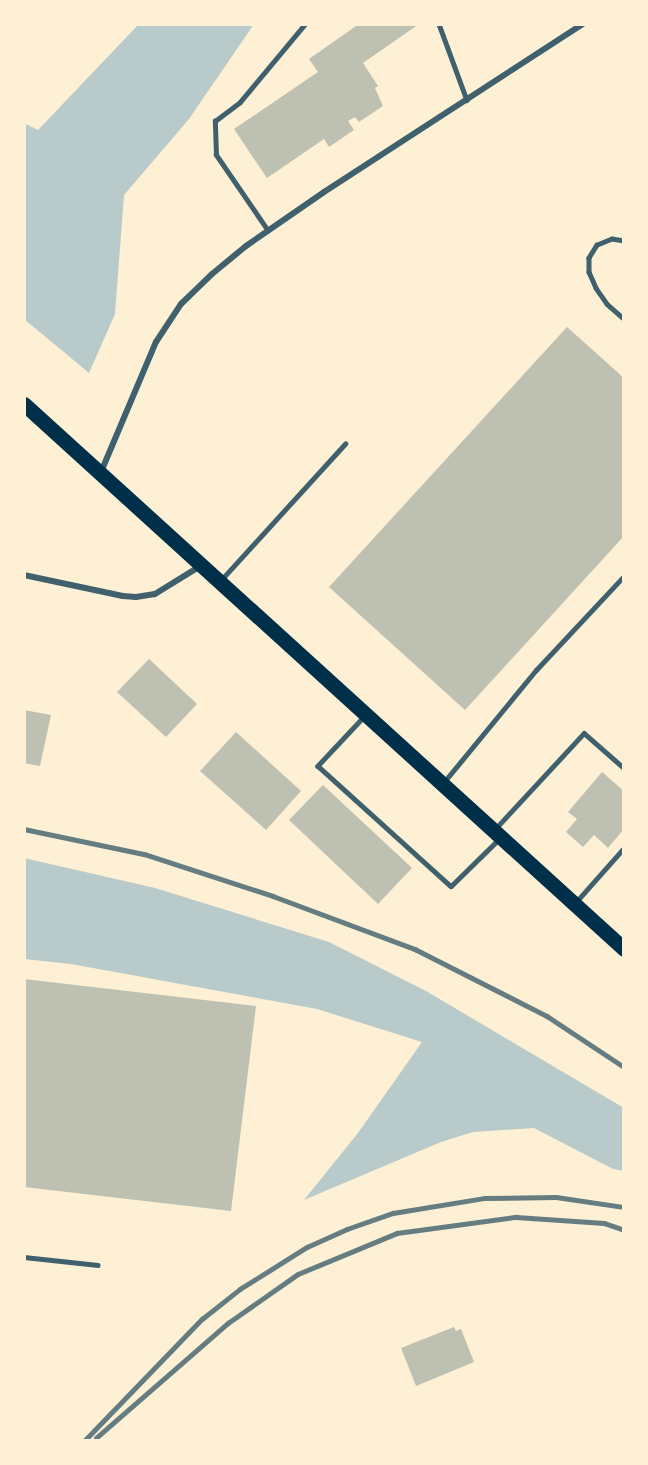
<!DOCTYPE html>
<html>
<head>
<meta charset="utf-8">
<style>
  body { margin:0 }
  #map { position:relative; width:648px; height:1465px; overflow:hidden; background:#fdf0d5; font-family:"Source Sans 3",sans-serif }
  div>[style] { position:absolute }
  .green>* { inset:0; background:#b9caca }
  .building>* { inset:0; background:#bec0b2 }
  .service>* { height:4.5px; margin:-2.25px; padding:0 2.25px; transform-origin:2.25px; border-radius:2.25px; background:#3f606c }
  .minor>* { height:6px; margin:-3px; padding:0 3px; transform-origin:3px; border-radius:3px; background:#3f606c }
  .primary>* { height:15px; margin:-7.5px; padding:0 7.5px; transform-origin:7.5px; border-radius:7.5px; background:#003049 }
  .rail>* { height:4.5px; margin:-2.25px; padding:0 2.25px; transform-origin:2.25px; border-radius:2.25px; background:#657d81 }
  span { translate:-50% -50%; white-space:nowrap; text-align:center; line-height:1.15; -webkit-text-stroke:4.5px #fdf0d5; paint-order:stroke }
  .frame { position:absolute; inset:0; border:26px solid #fdf0d5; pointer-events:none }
</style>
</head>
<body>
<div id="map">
  <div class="green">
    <div style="clip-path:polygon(139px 24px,254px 24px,189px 119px,124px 195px,115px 314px,89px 373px,24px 319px,24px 123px,38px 130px)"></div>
    <div style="clip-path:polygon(24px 858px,155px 888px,329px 942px,426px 991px,624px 1108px,624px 1171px,613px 1169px,534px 1128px,473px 1132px,441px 1142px,304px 1200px,358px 1133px,422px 1042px,317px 1009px,71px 964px,24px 959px)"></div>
  </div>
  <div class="building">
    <div style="clip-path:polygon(359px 24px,419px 24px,363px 63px,378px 86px,375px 88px,383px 106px,359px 122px,355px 117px,348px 121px,354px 130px,329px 147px,324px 139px,267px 178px,234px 129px,318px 72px,309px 59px)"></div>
    <div style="clip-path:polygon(567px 327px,624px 378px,624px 536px,465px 710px,329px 587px)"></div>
    <div style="clip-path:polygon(149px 659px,197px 704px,166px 737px,117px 692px)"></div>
    <div style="clip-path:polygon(24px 710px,51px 715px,40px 766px,24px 763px)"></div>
    <div style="clip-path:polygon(236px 732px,301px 791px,266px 830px,200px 771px)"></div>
    <div style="clip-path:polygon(602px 772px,624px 791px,624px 829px,608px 848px,594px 835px,583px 847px,566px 832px,577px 819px,568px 812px)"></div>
    <div style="clip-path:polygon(323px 785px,412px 868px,378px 904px,289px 820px)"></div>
    <div style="clip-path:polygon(24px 979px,256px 1006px,231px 1211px,24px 1187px)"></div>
    <div style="clip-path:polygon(454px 1327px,456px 1331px,461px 1329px,474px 1362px,416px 1386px,401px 1348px)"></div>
  </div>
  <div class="service">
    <div style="left:439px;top:24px;width:81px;rotate:69.8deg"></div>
    <div style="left:268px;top:231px;width:92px;rotate:-124.4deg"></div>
    <div style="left:216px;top:155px;width:34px;rotate:-92deg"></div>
    <div style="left:215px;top:121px;width:31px;rotate:-37deg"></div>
    <div style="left:240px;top:102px;width:102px;rotate:-50.2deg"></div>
    <div style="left:624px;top:241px;width:12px;rotate:-171deg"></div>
    <div style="left:612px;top:239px;width:16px;rotate:158deg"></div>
    <div style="left:597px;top:245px;width:15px;rotate:122deg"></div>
    <div style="left:589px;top:258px;width:14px;rotate:90deg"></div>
    <div style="left:589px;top:272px;width:17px;rotate:66deg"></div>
    <div style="left:596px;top:288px;width:19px;rotate:55deg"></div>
    <div style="left:607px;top:304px;width:23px;rotate:41deg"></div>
    <div style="left:222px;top:579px;width:183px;rotate:-47.7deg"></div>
    <div style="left:365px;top:716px;width:69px;rotate:133.2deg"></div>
    <div style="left:318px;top:766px;width:179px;rotate:42.1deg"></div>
    <div style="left:451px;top:886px;width:66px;rotate:-44.4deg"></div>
    <div style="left:444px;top:782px;width:145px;rotate:-50.6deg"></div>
    <div style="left:536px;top:670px;width:129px;rotate:-46.9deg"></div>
    <div style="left:496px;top:828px;width:129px;rotate:-47.2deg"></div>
    <div style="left:584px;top:733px;width:53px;rotate:41.2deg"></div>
    <div style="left:576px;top:902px;width:72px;rotate:-48.4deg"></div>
    <div style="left:24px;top:1257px;width:74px;rotate:6.2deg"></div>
  </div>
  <div class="minor">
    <div style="left:101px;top:472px;width:141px;rotate:-67.1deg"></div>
    <div style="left:156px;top:342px;width:45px;rotate:-56.7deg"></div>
    <div style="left:181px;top:304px;width:43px;rotate:-44.1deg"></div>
    <div style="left:212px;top:274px;width:44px;rotate:-39.5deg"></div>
    <div style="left:246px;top:246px;width:95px;rotate:-34.7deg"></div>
    <div style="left:324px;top:192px;width:309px;rotate:-33deg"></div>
    <div style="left:24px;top:575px;width:101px;rotate:12deg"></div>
    <div style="left:123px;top:596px;width:13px;rotate:4deg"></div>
    <div style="left:136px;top:597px;width:19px;rotate:-9deg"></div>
    <div style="left:155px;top:594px;width:55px;rotate:-31.7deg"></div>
  </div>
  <div class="primary">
    <div style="left:24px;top:404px;width:811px;rotate:42.25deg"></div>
  </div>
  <div class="rail">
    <div style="left:24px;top:829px;width:123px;rotate:11.8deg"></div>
    <div style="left:144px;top:854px;width:136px;rotate:18deg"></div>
    <div style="left:273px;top:896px;width:152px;rotate:20.5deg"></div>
    <div style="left:415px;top:949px;width:148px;rotate:26.9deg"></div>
    <div style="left:547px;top:1016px;width:92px;rotate:33.5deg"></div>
    <div style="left:96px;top:1438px;width:175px;rotate:-41.1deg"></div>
    <div style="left:228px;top:1323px;width:85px;rotate:-35deg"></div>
    <div style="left:298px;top:1274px;width:107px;rotate:-22.5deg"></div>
    <div style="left:397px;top:1233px;width:120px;rotate:-7.7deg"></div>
    <div style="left:516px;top:1217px;width:88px;rotate:3.9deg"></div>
    <div style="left:604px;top:1223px;width:21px;rotate:19deg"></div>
    <div style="left:84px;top:1441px;width:170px;rotate:-46deg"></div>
    <div style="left:202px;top:1319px;width:48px;rotate:-38.3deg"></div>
    <div style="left:240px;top:1289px;width:79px;rotate:-32.1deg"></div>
    <div style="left:307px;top:1247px;width:44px;rotate:-24.2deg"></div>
    <div style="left:347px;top:1229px;width:49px;rotate:-19.2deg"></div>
    <div style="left:393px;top:1213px;width:93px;rotate:-9.3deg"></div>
    <div style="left:485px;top:1198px;width:71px;rotate:-0.8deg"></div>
    <div style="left:556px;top:1197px;width:69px;rotate:8.4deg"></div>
  </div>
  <div class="frame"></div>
</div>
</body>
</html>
